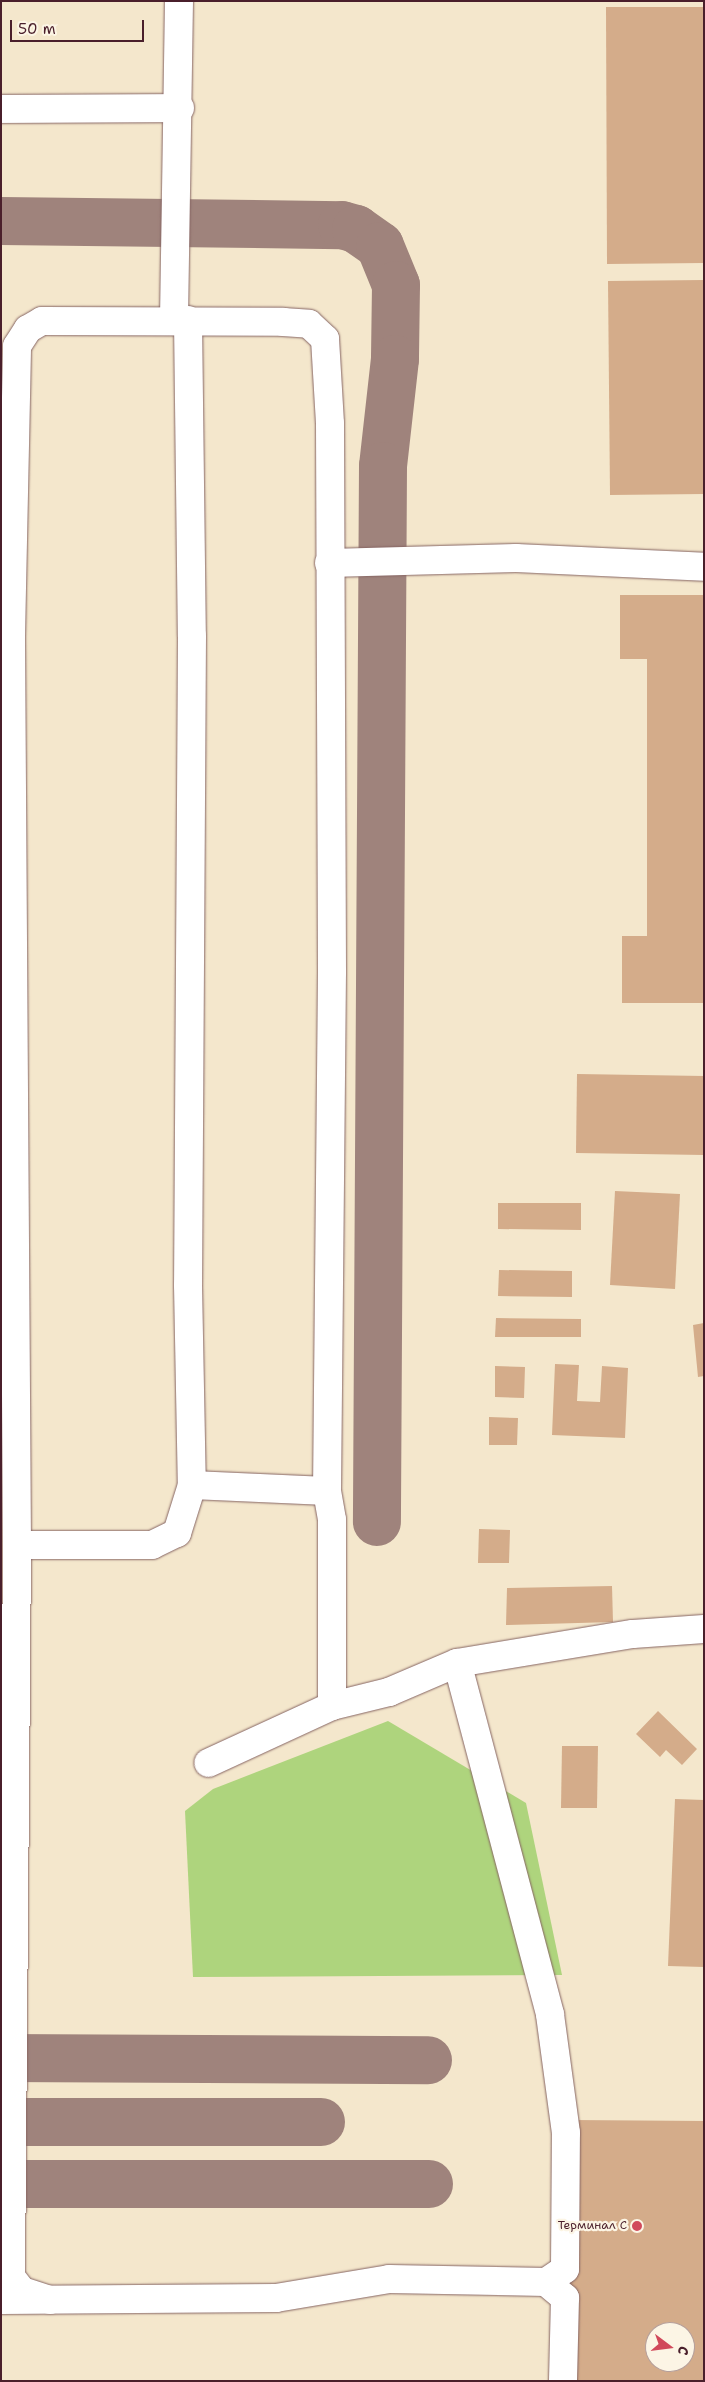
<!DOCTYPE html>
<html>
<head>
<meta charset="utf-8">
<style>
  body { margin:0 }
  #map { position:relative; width:705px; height:2382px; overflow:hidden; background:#f4e7cc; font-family:"Shantell Sans",sans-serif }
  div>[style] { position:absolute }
  .green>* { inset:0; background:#aed47d }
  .taxiway>* { height:48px; margin:-24px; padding:0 24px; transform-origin:24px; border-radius:24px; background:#9f837c }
  .building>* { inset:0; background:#d4ac8a }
  .roads { filter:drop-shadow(0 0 1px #866563) drop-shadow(0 0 1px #866563) }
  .minor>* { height:28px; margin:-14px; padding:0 14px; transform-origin:14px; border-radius:14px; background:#fff }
  .dots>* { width:14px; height:14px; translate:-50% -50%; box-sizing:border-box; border:2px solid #fcf5e5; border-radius:50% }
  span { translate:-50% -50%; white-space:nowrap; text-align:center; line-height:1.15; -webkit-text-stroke:4.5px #fcf5e5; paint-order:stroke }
  .poi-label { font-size:12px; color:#4a1f2b }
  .right { translate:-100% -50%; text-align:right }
  .frame { position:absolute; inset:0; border:2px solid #4a1f2b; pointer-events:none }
  .north { position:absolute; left:645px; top:2322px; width:50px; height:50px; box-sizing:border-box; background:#fcf5e5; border:1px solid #b59f9b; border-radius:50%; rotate:105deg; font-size:14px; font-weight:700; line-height:20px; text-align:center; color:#4a1f2b }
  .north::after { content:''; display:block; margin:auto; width:18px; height:22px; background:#d1495b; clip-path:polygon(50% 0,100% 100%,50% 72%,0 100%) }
  .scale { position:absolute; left:10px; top:20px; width:134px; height:22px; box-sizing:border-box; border:2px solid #4a1f2b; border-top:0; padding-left:6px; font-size:15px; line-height:18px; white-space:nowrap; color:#4a1f2b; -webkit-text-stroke:4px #fcf5e5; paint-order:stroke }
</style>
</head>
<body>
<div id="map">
  <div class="green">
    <div style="clip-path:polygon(388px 1721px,526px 1803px,562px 1975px,193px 1977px,185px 1811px,213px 1789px)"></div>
  </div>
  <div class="taxiway">
    <div style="left:1px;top:221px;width:341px;rotate:0.7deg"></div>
    <div style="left:342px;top:225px;width:15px;rotate:16deg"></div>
    <div style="left:356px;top:229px;width:29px;rotate:35deg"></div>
    <div style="left:380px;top:246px;width:42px;rotate:67.7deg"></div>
    <div style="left:396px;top:285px;width:74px;rotate:90.8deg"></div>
    <div style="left:395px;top:359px;width:108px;rotate:96.4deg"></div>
    <div style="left:383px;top:466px;width:1056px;rotate:90.33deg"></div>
    <div style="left:1px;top:2058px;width:427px;rotate:0.3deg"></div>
    <div style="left:1px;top:2122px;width:320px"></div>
    <div style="left:1px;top:2184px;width:428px"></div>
  </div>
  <div class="building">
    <div style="clip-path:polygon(606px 7px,704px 7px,704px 263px,607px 264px)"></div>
    <div style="clip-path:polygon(704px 280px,704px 494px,610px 495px,608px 281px)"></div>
    <div style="clip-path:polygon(620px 595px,704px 595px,704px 1003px,622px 1003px,622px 936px,647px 936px,647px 659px,620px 659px)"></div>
    <div style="clip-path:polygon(577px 1074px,704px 1076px,704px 1155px,576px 1153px)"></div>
    <div style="clip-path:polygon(615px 1191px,680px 1194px,675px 1289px,610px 1285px)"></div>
    <div style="clip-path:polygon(498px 1203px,581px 1203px,581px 1230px,498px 1229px)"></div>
    <div style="clip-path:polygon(499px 1270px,572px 1271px,572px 1297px,498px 1296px)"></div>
    <div style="clip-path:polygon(496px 1318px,581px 1319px,581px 1337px,495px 1337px)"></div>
    <div style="clip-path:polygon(704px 1323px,704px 1376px,698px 1377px,693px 1325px)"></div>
    <div style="clip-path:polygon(555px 1364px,579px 1365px,577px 1401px,600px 1402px,602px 1366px,628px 1368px,625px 1438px,552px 1435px)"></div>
    <div style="clip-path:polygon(495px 1366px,525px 1367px,524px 1398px,495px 1397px)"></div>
    <div style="clip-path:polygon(489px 1417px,518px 1418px,517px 1445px,489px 1445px)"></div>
    <div style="clip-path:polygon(479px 1529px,510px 1530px,509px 1563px,478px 1563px)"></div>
    <div style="clip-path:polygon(612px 1586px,613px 1622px,506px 1625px,507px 1588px)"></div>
    <div style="clip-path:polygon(658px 1711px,697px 1749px,682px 1765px,666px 1750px,660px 1757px,636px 1734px)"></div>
    <div style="clip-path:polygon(562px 1746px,598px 1746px,597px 1808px,561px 1808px)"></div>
    <div style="clip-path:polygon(675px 1799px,704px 1800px,704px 1967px,668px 1966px)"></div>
    <div style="clip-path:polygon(evenodd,571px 2120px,704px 2121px,704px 2381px,569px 2381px,571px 2120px,655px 2332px,685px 2332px,685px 2362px,655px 2362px,655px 2332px)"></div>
  </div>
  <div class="roads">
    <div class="minor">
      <div style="left:1px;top:109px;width:179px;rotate:-0.3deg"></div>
      <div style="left:174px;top:319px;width:318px;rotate:-89.1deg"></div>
      <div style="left:188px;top:320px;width:316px;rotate:89.3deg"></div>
      <div style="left:192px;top:636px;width:649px;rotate:90.35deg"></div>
      <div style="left:188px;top:1285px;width:200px;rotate:88.9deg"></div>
      <div style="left:329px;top:563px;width:187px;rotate:-1.5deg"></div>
      <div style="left:516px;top:558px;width:188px;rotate:2.7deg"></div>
      <div style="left:17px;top:1545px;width:909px;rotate:-90.38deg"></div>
      <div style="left:11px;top:636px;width:290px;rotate:-88.8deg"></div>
      <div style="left:17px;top:346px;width:20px;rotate:-57deg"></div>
      <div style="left:28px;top:329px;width:16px;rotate:-30deg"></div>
      <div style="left:42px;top:321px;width:241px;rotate:0.2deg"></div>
      <div style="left:283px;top:322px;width:26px;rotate:4deg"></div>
      <div style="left:309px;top:324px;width:22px;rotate:43deg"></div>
      <div style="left:325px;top:339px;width:85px;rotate:86.6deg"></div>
      <div style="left:330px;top:424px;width:548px;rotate:89.79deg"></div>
      <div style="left:332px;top:972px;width:519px;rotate:90.55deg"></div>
      <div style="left:332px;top:1706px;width:59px;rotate:-13.8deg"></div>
      <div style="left:389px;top:1692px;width:74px;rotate:-23.1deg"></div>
      <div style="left:457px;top:1663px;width:178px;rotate:-9.4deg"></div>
      <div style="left:633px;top:1634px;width:71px;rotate:-4deg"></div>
      <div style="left:546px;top:2282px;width:25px;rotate:40deg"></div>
      <div style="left:565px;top:2298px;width:83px;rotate:91.4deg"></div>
      <div style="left:1px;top:2300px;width:275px;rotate:-0.4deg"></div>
      <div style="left:276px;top:2298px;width:115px;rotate:-9.5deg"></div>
      <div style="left:389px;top:2279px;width:157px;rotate:1.1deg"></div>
      <div style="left:546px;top:2282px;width:23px;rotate:-34deg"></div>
      <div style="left:565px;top:2269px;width:136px;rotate:-89.6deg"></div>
      <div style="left:566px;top:2133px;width:120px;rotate:-97.7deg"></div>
      <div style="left:550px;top:2014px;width:363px;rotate:-104.8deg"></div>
      <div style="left:50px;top:2300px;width:29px;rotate:-162deg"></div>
      <div style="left:22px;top:2291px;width:18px;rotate:-128deg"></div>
      <div style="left:11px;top:2277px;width:732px;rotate:-89.53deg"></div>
      <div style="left:17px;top:1545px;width:135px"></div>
      <div style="left:152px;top:1545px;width:28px;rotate:-26deg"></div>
      <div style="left:177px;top:1533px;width:50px;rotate:-72.6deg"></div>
      <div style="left:192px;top:1485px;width:135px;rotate:2.5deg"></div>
      <div style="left:327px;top:1491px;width:29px;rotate:80deg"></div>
      <div style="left:332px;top:1520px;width:186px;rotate:90deg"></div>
      <div style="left:332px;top:1706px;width:136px;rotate:155.3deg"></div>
    </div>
  </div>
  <div class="dots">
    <div style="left:637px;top:2226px;background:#d1495b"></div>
  </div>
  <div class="poi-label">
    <span class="right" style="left:627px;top:2226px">Терминал C</span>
  </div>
  <div class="frame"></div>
  <div class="north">С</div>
  <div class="scale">50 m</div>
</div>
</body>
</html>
